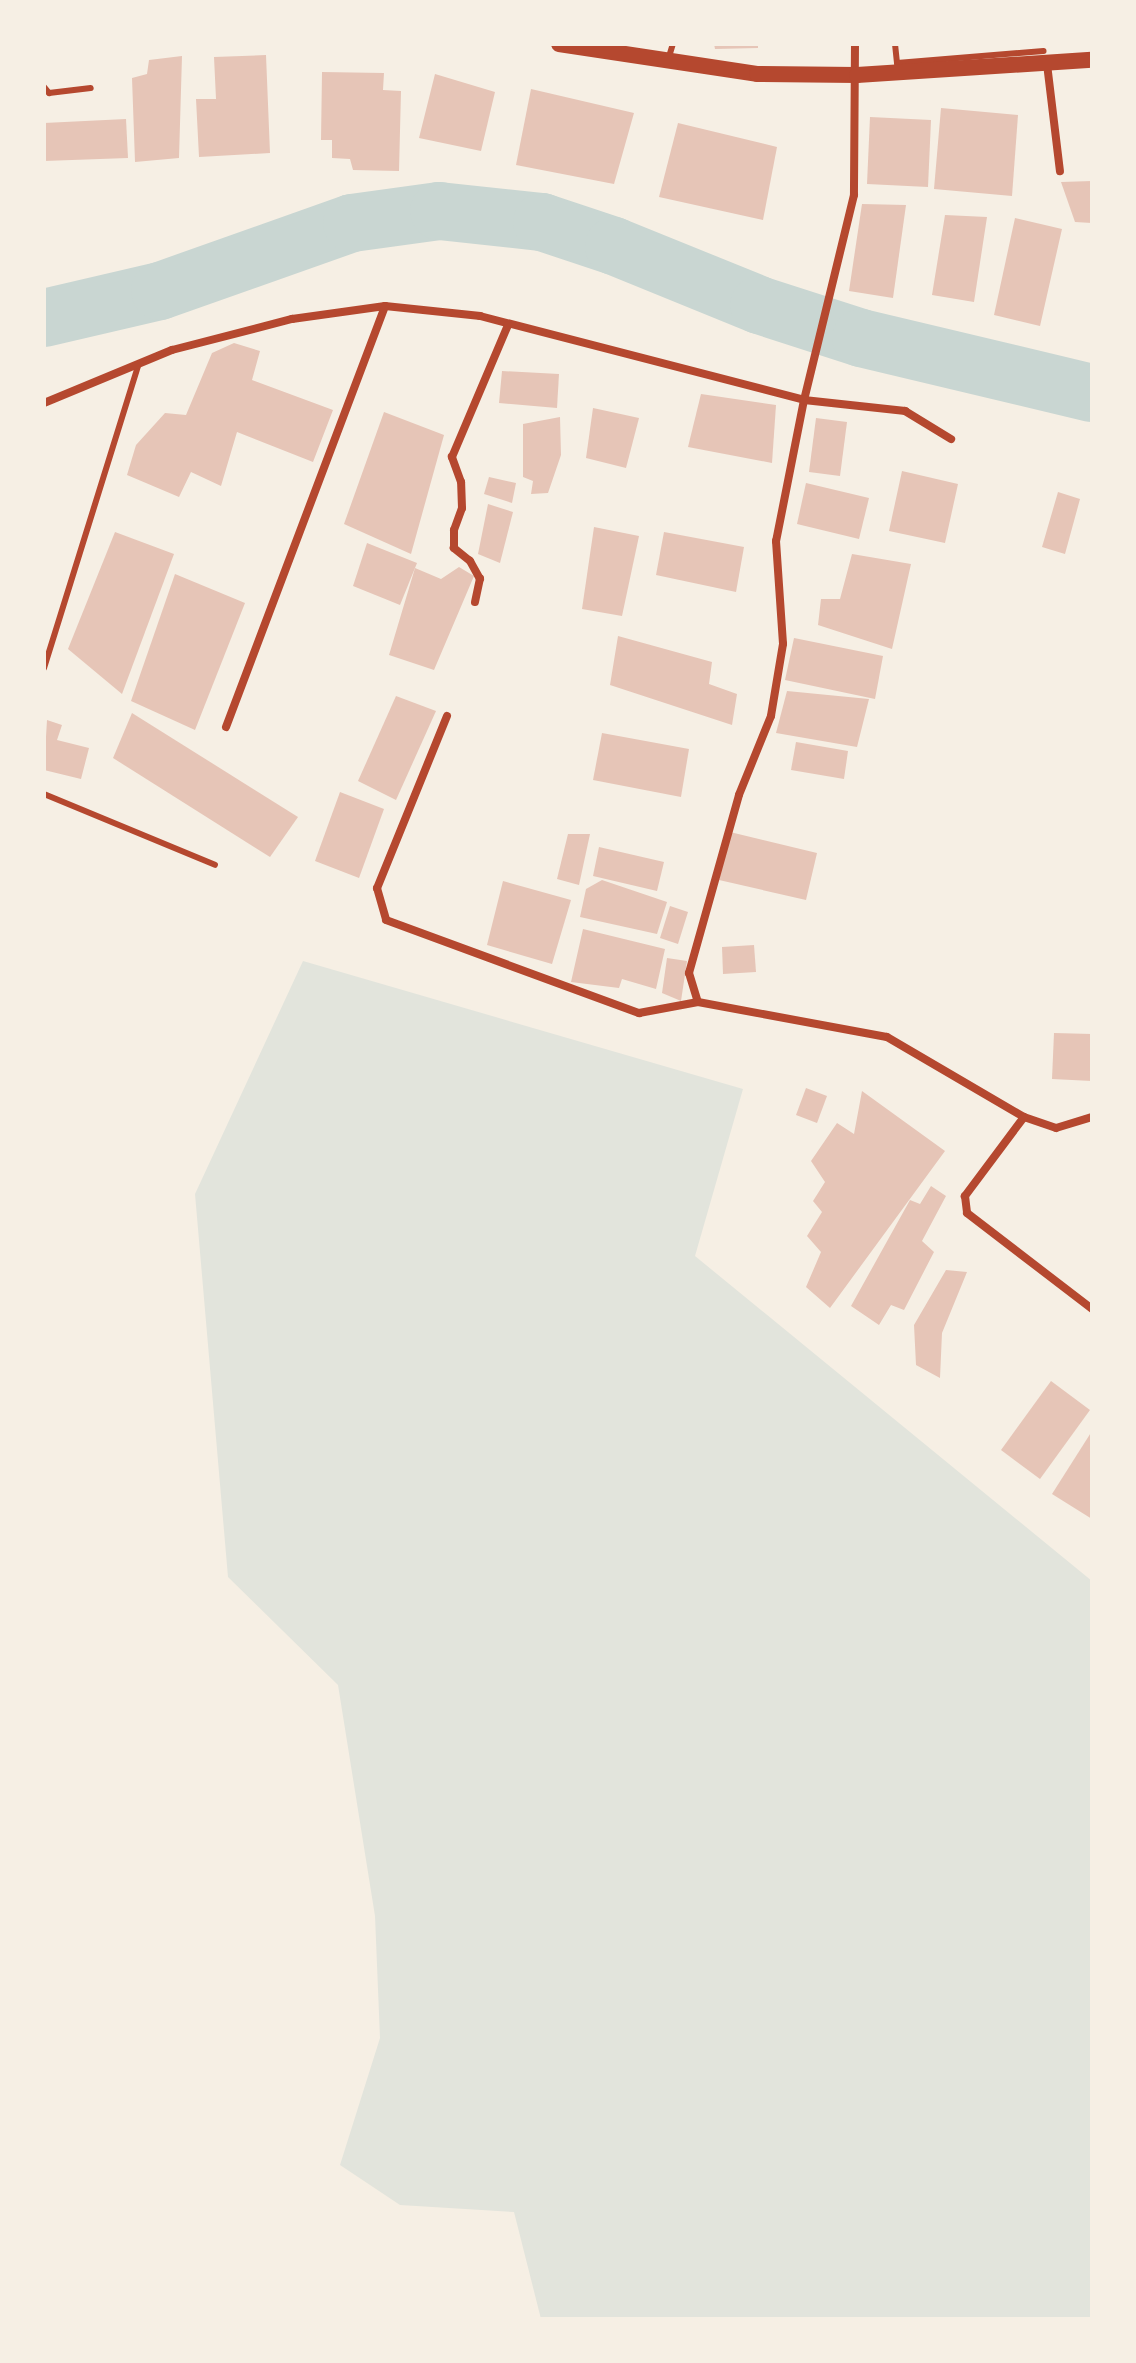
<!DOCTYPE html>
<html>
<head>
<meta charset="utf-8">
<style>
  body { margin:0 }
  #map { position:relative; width:1136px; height:2363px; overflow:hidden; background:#f6efe4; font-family:"Space Grotesk",sans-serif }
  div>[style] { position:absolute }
  .green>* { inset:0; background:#e2e4dc }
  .river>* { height:58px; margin:-29px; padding:0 29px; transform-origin:29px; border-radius:29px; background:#c9d6d2 }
  .building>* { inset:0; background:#e6c5b7 }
  .service>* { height:6px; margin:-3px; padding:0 3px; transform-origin:3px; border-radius:3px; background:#b5482f }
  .minor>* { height:8px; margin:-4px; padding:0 4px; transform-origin:4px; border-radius:4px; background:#b5482f }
  .secondary>* { height:16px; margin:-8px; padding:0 8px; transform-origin:8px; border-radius:8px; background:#b5482f }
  span { translate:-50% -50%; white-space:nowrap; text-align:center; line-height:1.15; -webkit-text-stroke:7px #f6efe4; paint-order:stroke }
  .frame { position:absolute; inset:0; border:46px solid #f6efe4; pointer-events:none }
</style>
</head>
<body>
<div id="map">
  <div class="green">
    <div style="clip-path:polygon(303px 961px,743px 1089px,695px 1256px,1092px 1581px,1092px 2319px,541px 2319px,514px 2212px,400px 2205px,340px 2165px,380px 2038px,375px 1916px,338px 1685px,228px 1577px,195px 1194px)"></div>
  </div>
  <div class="river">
    <div style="left:44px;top:318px;width:119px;rotate:-13.1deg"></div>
    <div style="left:160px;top:291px;width:204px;rotate:-19.5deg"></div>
    <div style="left:352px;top:223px;width:88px;rotate:-7.9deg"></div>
    <div style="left:439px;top:211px;width:104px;rotate:6.1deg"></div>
    <div style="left:542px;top:222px;width:76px;rotate:18.4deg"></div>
    <div style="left:614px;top:246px;width:157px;rotate:22.1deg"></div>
    <div style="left:759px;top:305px;width:107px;rotate:17.9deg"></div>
    <div style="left:861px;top:338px;width:237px;rotate:13.4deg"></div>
  </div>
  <div class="building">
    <div style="clip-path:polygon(714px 44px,758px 44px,758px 48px,715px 49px)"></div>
    <div style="clip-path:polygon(266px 55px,270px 153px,199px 157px,196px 99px,216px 99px,214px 57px)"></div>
    <div style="clip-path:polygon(182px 56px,179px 158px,135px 162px,132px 78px,147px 74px,149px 60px)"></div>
    <div style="clip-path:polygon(322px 72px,384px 73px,383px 90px,401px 91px,399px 171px,353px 170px,350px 159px,332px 158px,332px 140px,321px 140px)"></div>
    <div style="clip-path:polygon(435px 74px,495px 92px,481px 151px,419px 138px)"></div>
    <div style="clip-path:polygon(531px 89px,634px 113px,614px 184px,516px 165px)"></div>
    <div style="clip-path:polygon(941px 108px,1018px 115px,1012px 196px,934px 189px)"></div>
    <div style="clip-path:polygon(870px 117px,931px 120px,928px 187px,867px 184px)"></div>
    <div style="clip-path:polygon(126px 119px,128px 158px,44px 161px,44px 123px)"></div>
    <div style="clip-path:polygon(678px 123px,777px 147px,763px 220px,659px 197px)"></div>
    <div style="clip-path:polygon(1092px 181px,1092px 223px,1075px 222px,1061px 182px)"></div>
    <div style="clip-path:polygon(862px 204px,906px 205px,893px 298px,849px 291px)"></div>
    <div style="clip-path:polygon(945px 215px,987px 217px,974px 302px,932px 295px)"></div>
    <div style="clip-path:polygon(1015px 218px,1062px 229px,1040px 326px,994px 315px)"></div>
    <div style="clip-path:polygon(234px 343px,260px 351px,252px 380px,333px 410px,313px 462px,237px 432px,221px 486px,191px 472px,179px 497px,127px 475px,136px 445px,165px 413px,186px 415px,212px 353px)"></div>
    <div style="clip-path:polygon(502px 371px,559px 374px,557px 408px,499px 403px)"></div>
    <div style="clip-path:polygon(701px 394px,776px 405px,772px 463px,688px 447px)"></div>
    <div style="clip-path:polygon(593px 408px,639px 418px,626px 468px,586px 458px)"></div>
    <div style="clip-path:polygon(384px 412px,444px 435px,411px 554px,344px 524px)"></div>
    <div style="clip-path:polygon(560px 417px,561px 455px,548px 493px,531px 494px,533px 481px,523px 477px,523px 424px)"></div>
    <div style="clip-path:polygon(816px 418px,847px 422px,840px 476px,809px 472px)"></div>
    <div style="clip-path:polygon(902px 471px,958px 484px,945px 543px,889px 531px)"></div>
    <div style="clip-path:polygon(489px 477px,516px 483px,512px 503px,484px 494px)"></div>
    <div style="clip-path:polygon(806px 483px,869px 498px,859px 539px,797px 524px)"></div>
    <div style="clip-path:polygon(1058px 492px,1080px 499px,1065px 554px,1042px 547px)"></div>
    <div style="clip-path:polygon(488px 504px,513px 512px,500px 563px,478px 554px)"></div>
    <div style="clip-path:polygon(594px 527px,639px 536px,622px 616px,582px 609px)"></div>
    <div style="clip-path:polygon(115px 532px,174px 554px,122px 694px,68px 649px)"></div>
    <div style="clip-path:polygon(664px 532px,744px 547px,736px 592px,656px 575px)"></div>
    <div style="clip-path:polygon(367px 543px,417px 563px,400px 605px,353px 586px)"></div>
    <div style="clip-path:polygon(852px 554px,911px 564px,892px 649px,818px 625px,821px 599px,840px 599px)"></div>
    <div style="clip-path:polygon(459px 567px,474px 576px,434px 670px,389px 655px,415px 568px,441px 579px)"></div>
    <div style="clip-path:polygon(175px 574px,245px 603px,195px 730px,131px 701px)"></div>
    <div style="clip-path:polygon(618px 636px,712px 662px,709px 684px,737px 694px,732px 725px,610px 685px)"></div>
    <div style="clip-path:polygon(794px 638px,883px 656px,875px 699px,785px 680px)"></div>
    <div style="clip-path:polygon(787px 691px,869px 699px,857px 747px,776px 733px)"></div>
    <div style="clip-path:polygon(396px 696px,436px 711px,396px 800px,358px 781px)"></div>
    <div style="clip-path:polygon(132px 713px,298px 817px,270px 857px,113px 758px)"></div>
    <div style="clip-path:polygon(47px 720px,62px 725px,57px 740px,89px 748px,81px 779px,44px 770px)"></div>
    <div style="clip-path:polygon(602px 733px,689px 749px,681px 797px,593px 780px)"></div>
    <div style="clip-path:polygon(796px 742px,848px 751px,844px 779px,791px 770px)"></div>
    <div style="clip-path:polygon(340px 792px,384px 809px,359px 878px,315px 861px)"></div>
    <div style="clip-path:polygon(730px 832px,817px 853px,806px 900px,719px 880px)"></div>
    <div style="clip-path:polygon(568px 834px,590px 834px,579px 885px,557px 879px)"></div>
    <div style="clip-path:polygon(599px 847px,664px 862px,657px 891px,593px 876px)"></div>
    <div style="clip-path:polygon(602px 880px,667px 902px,657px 934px,580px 917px,586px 889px)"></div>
    <div style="clip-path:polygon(503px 881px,571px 900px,552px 964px,487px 945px)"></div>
    <div style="clip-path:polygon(670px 906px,688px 912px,678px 944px,660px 938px)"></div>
    <div style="clip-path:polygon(583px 929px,665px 949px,656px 989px,622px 979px,619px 988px,571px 982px)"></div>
    <div style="clip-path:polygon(754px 945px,756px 972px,723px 974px,722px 947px)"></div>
    <div style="clip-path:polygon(667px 958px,687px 961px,681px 1001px,662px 993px)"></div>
    <div style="clip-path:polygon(1054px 1033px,1092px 1034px,1092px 1081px,1052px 1079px)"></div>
    <div style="clip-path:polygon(806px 1088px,827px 1096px,817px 1123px,796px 1115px)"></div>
    <div style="clip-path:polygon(862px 1091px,945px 1151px,830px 1308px,806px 1287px,821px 1252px,807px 1236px,822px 1212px,813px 1201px,825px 1182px,811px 1161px,837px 1123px,854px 1134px)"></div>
    <div style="clip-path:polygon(931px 1186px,946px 1196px,922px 1241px,934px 1252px,904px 1310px,891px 1305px,879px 1325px,851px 1306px,910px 1200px,920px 1204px)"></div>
    <div style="clip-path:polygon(946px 1270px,967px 1272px,942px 1333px,940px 1378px,916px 1365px,914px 1325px)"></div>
    <div style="clip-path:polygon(1051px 1381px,1090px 1410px,1040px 1479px,1001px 1450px)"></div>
    <div style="clip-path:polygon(1092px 1431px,1092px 1519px,1052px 1494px)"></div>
  </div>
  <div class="service">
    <div style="left:895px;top:44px;width:19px;rotate:84deg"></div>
    <div style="left:897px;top:63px;width:147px;rotate:-4.7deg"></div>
    <div style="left:668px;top:60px;width:17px;rotate:-73deg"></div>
    <div style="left:44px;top:87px;width:8px;rotate:50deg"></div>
    <div style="left:49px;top:93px;width:42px;rotate:-6.8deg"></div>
    <div style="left:44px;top:668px;width:319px;rotate:-72.7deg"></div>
    <div style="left:44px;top:794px;width:185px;rotate:22.5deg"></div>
  </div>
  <div class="minor">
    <div style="left:855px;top:44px;width:151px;rotate:90.4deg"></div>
    <div style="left:854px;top:195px;width:211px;rotate:103.7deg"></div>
    <div style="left:804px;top:400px;width:144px;rotate:101.2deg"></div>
    <div style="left:776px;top:541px;width:103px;rotate:86.1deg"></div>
    <div style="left:783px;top:644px;width:73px;rotate:99.5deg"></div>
    <div style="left:771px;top:716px;width:85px;rotate:112.1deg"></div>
    <div style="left:739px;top:795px;width:185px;rotate:105.7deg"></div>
    <div style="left:689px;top:973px;width:30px;rotate:73deg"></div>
    <div style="left:698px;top:1002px;width:192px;rotate:10.5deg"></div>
    <div style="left:887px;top:1037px;width:159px;rotate:30.3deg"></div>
    <div style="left:1024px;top:1117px;width:34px;rotate:19deg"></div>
    <div style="left:1056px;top:1128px;width:38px;rotate:-17deg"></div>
    <div style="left:1047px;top:64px;width:108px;rotate:83.1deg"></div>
    <div style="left:44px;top:403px;width:139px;rotate:-22.5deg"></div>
    <div style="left:172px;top:350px;width:124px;rotate:-14.5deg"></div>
    <div style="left:292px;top:319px;width:94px;rotate:-8deg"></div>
    <div style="left:385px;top:306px;width:96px;rotate:6deg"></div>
    <div style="left:480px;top:316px;width:335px;rotate:14.5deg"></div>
    <div style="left:804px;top:400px;width:102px;rotate:6.2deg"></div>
    <div style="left:905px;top:411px;width:54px;rotate:31.3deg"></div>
    <div style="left:475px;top:602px;width:24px;rotate:-78deg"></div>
    <div style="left:480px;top:579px;width:21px;rotate:-119deg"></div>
    <div style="left:470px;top:561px;width:21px;rotate:-141deg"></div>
    <div style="left:454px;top:548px;width:18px;rotate:-90deg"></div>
    <div style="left:454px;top:530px;width:23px;rotate:-70deg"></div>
    <div style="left:462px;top:508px;width:26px;rotate:-92deg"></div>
    <div style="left:461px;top:482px;width:27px;rotate:-110deg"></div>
    <div style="left:452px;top:457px;width:143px;rotate:-67deg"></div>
    <div style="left:447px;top:716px;width:186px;rotate:112.1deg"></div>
    <div style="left:377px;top:888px;width:33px;rotate:74deg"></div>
    <div style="left:386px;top:920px;width:270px;rotate:20.2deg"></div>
    <div style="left:639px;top:1013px;width:60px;rotate:-10.6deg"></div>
    <div style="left:226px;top:727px;width:450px;rotate:-69.3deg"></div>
    <div style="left:1024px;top:1117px;width:99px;rotate:126.8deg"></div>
    <div style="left:965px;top:1196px;width:17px;rotate:83deg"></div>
    <div style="left:967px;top:1213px;width:158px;rotate:37.5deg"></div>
  </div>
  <div class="secondary">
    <div style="left:559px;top:44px;width:200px;rotate:8.6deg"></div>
    <div style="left:757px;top:74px;width:100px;rotate:0.6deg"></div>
    <div style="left:857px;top:75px;width:235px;rotate:-3.7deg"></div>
  </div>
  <div class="frame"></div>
</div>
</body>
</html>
